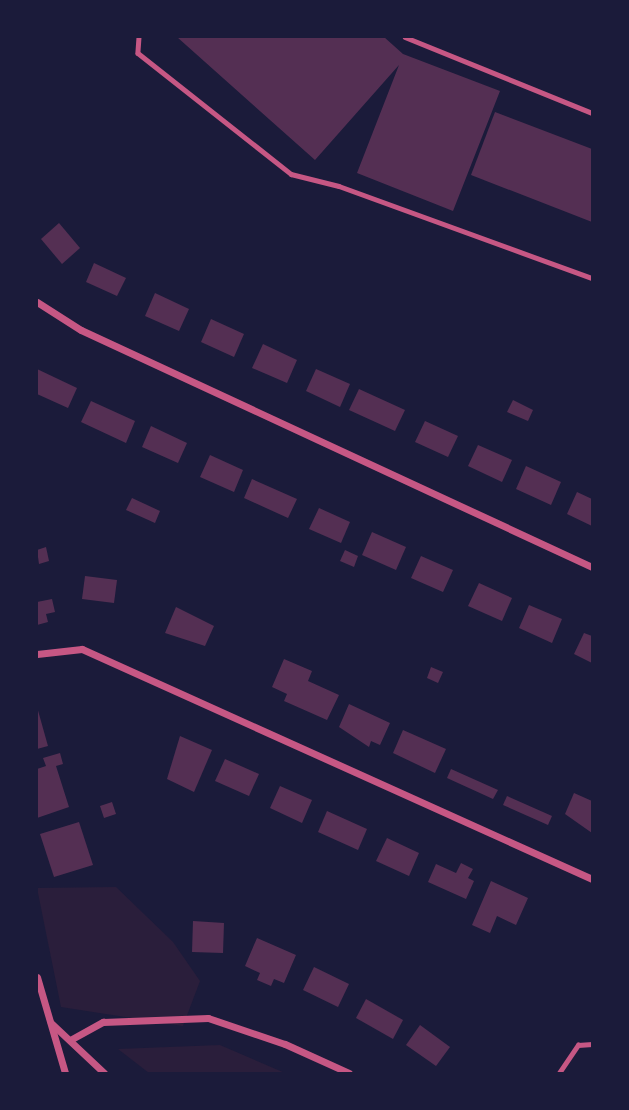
<!DOCTYPE html>
<html>
<head>
<meta charset="utf-8">
<style>
  body { margin:0 }
  #map { position:relative; width:629px; height:1110px; overflow:hidden; background:#1b1b3a; font-family:Poppins,sans-serif }
  div>[style] { position:absolute }
  .green>* { inset:0; background:#2a1e3b }
  .building>* { inset:0; background:#542f53 }
  .service>* { height:4.5px; margin:-2.25px; padding:0 2.25px; transform-origin:2.25px; border-radius:2.25px; background:#c65784 }
  .minor>* { height:7px; margin:-3.5px; padding:0 3.5px; transform-origin:3.5px; border-radius:3.5px; background:#c65784 }
  span { translate:-50% -50%; white-space:nowrap; text-align:center; line-height:1.15; -webkit-text-stroke:5px #1b1b3a; paint-order:stroke }
  .frame { position:absolute; inset:0; border:38px solid #1b1b3a; pointer-events:none }
</style>
</head>
<body>
<div id="map">
  <div class="green">
    <div style="clip-path:polygon(116px 887px,173px 942px,200px 981px,183px 1026px,61px 1007px,37px 888px)"></div>
    <div style="clip-path:polygon(220px 1045px,285px 1073px,149px 1073px,118px 1049px)"></div>
  </div>
  <div class="building">
    <div style="clip-path:polygon(177px 37px,384px 37px,403px 54px,500px 91px,453px 211px,357px 173px,399px 65px,315px 160px)"></div>
    <div style="clip-path:polygon(495px 112px,592px 149px,592px 222px,471px 175px)"></div>
    <div style="clip-path:polygon(59px 223px,80px 248px,62px 264px,41px 239px)"></div>
    <div style="clip-path:polygon(94px 263px,126px 278px,117px 296px,86px 282px)"></div>
    <div style="clip-path:polygon(155px 293px,189px 309px,179px 331px,145px 316px)"></div>
    <div style="clip-path:polygon(211px 319px,244px 334px,234px 357px,201px 342px)"></div>
    <div style="clip-path:polygon(263px 344px,297px 360px,287px 383px,252px 368px)"></div>
    <div style="clip-path:polygon(37px 369px,77px 388px,68px 408px,37px 394px)"></div>
    <div style="clip-path:polygon(316px 369px,350px 384px,340px 407px,306px 391px)"></div>
    <div style="clip-path:polygon(359px 389px,405px 410px,395px 431px,349px 410px)"></div>
    <div style="clip-path:polygon(513px 400px,533px 410px,528px 421px,507px 412px)"></div>
    <div style="clip-path:polygon(91px 401px,135px 421px,126px 443px,81px 422px)"></div>
    <div style="clip-path:polygon(425px 421px,458px 436px,448px 457px,415px 442px)"></div>
    <div style="clip-path:polygon(151px 426px,187px 443px,178px 463px,142px 447px)"></div>
    <div style="clip-path:polygon(478px 445px,512px 460px,502px 482px,468px 466px)"></div>
    <div style="clip-path:polygon(210px 455px,243px 470px,234px 492px,200px 477px)"></div>
    <div style="clip-path:polygon(526px 466px,561px 482px,551px 505px,516px 489px)"></div>
    <div style="clip-path:polygon(252px 479px,297px 499px,288px 518px,244px 498px)"></div>
    <div style="clip-path:polygon(577px 492px,592px 499px,592px 526px,567px 514px)"></div>
    <div style="clip-path:polygon(132px 498px,160px 511px,155px 523px,126px 510px)"></div>
    <div style="clip-path:polygon(319px 508px,350px 522px,341px 543px,309px 529px)"></div>
    <div style="clip-path:polygon(372px 532px,406px 547px,396px 570px,362px 555px)"></div>
    <div style="clip-path:polygon(46px 547px,49px 561px,39px 564px,37px 550px)"></div>
    <div style="clip-path:polygon(345px 550px,358px 556px,354px 567px,340px 561px)"></div>
    <div style="clip-path:polygon(421px 556px,453px 570px,443px 592px,411px 578px)"></div>
    <div style="clip-path:polygon(85px 576px,117px 580px,114px 603px,82px 599px)"></div>
    <div style="clip-path:polygon(479px 583px,512px 598px,502px 621px,468px 606px)"></div>
    <div style="clip-path:polygon(52px 599px,55px 612px,46px 614px,48px 622px,37px 625px,37px 602px)"></div>
    <div style="clip-path:polygon(529px 605px,562px 619px,552px 643px,519px 628px)"></div>
    <div style="clip-path:polygon(176px 607px,214px 626px,205px 646px,165px 633px)"></div>
    <div style="clip-path:polygon(584px 633px,592px 636px,592px 663px,574px 654px)"></div>
    <div style="clip-path:polygon(284px 659px,312px 671px,308px 681px,339px 695px,327px 720px,284px 701px,287px 694px,272px 687px)"></div>
    <div style="clip-path:polygon(431px 667px,443px 672px,438px 683px,427px 678px)"></div>
    <div style="clip-path:polygon(349px 704px,390px 723px,380px 745px,371px 741px,369px 747px,339px 727px)"></div>
    <div style="clip-path:polygon(37px 707px,48px 746px,37px 749px)"></div>
    <div style="clip-path:polygon(403px 730px,446px 749px,435px 773px,393px 753px)"></div>
    <div style="clip-path:polygon(180px 736px,212px 750px,194px 792px,167px 779px)"></div>
    <div style="clip-path:polygon(60px 753px,63px 764px,56px 766px,69px 807px,37px 818px,37px 769px,46px 766px,43px 758px)"></div>
    <div style="clip-path:polygon(225px 759px,259px 774px,249px 796px,215px 781px)"></div>
    <div style="clip-path:polygon(451px 769px,498px 790px,493px 799px,447px 778px)"></div>
    <div style="clip-path:polygon(280px 786px,312px 800px,302px 823px,270px 808px)"></div>
    <div style="clip-path:polygon(574px 793px,592px 801px,592px 833px,565px 814px)"></div>
    <div style="clip-path:polygon(507px 796px,552px 816px,548px 825px,503px 805px)"></div>
    <div style="clip-path:polygon(112px 802px,116px 814px,104px 818px,100px 806px)"></div>
    <div style="clip-path:polygon(327px 811px,367px 829px,358px 850px,318px 832px)"></div>
    <div style="clip-path:polygon(79px 822px,93px 865px,54px 877px,40px 834px)"></div>
    <div style="clip-path:polygon(387px 838px,419px 853px,409px 876px,376px 861px)"></div>
    <div style="clip-path:polygon(461px 863px,473px 869px,468px 878px,474px 881px,466px 899px,428px 882px,436px 864px,456px 873px)"></div>
    <div style="clip-path:polygon(491px 881px,528px 898px,516px 925px,497px 916px,490px 933px,472px 925px)"></div>
    <div style="clip-path:polygon(193px 921px,224px 923px,223px 953px,192px 952px)"></div>
    <div style="clip-path:polygon(257px 938px,296px 955px,284px 983px,274px 979px,271px 986px,257px 980px,260px 973px,245px 966px)"></div>
    <div style="clip-path:polygon(314px 967px,349px 984px,338px 1007px,303px 990px)"></div>
    <div style="clip-path:polygon(366px 999px,403px 1020px,393px 1039px,356px 1018px)"></div>
    <div style="clip-path:polygon(420px 1025px,450px 1047px,436px 1066px,406px 1045px)"></div>
  </div>
  <div class="service">
    <div style="left:139px;top:37px;width:16px;rotate:94deg"></div>
    <div style="left:138px;top:53px;width:195px;rotate:38.3deg"></div>
    <div style="left:291px;top:174px;width:49px;rotate:14deg"></div>
    <div style="left:339px;top:186px;width:269px;rotate:20deg"></div>
    <div style="left:405px;top:37px;width:202px;rotate:22.1deg"></div>
    <div style="left:559px;top:1073px;width:34px;rotate:-56deg"></div>
    <div style="left:578px;top:1045px;width:14px;rotate:-4deg"></div>
  </div>
  <div class="minor">
    <div style="left:37px;top:302px;width:52px;rotate:32.5deg"></div>
    <div style="left:81px;top:330px;width:563px;rotate:24.88deg"></div>
    <div style="left:37px;top:654px;width:45px;rotate:-6.3deg"></div>
    <div style="left:82px;top:649px;width:559px;rotate:24.27deg"></div>
    <div style="left:37px;top:977px;width:100px;rotate:73.7deg"></div>
    <div style="left:51px;top:1023px;width:73px;rotate:43.3deg"></div>
    <div style="left:70px;top:1040px;width:38px;rotate:-29deg"></div>
    <div style="left:103px;top:1022px;width:105px;rotate:-2.2deg"></div>
    <div style="left:208px;top:1018px;width:81px;rotate:18.7deg"></div>
    <div style="left:285px;top:1044px;width:70px;rotate:24.4deg"></div>
  </div>
  <div class="frame"></div>
</div>
</body>
</html>
